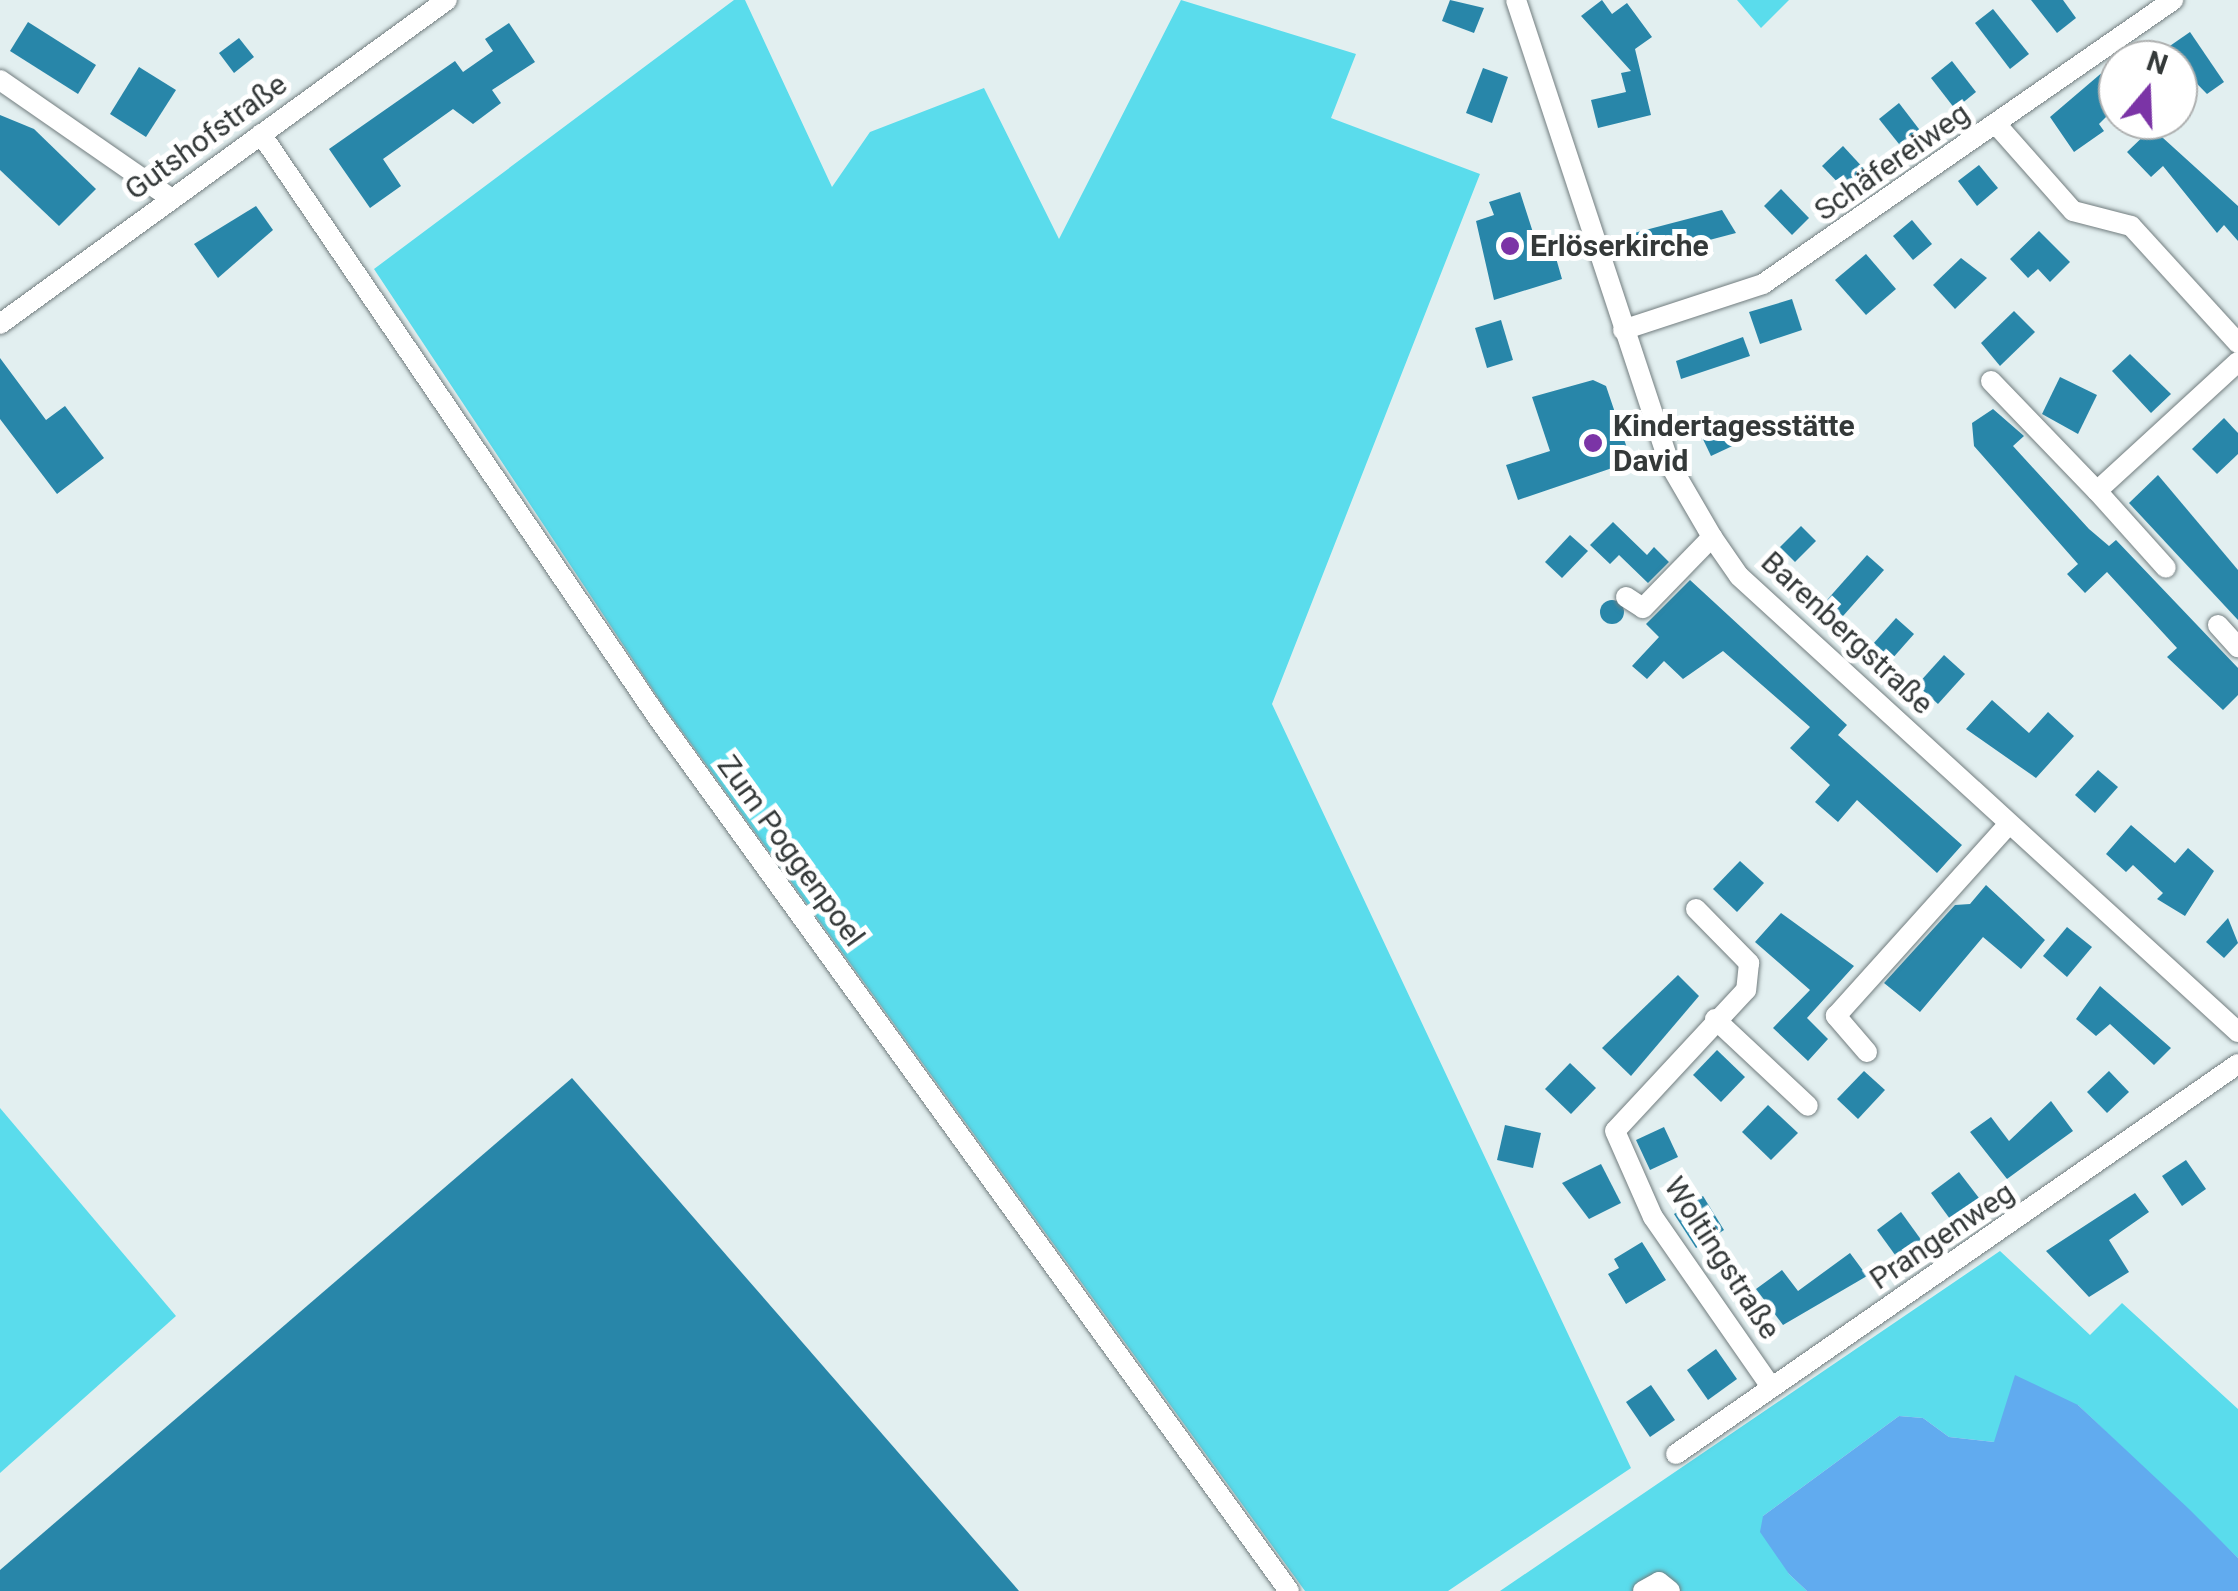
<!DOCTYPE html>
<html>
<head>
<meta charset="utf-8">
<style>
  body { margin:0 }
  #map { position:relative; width:2238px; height:1591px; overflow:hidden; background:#e2eff0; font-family:Roboto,sans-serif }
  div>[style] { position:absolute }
  .green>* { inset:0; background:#5adcec }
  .water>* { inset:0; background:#61abef }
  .building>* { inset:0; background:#2886a9 }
  .round { border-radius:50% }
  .roads { filter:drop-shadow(0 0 2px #727d7f) drop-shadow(0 0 2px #727d7f) }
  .minor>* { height:20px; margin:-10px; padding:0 10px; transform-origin:10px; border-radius:10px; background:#fff }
  .dots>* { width:28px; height:28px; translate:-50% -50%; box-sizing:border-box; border:5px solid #fff; border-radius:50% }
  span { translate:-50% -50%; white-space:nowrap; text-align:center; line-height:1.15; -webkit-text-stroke:10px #fff; paint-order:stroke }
  .street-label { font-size:30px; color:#343939 }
  .poi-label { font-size:30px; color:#343939; font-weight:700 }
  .left { translate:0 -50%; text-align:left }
  .north { position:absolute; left:2098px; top:40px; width:100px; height:100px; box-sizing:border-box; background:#fff; border:2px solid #aeb0b0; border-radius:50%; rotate:19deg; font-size:28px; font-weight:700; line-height:40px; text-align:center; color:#343939 }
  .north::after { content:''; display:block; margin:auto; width:35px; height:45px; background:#7b34a6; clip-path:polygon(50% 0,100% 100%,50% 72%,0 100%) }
</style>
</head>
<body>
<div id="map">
  <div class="green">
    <div style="clip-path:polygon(734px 0,745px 0,832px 187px,870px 132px,984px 88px,1059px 239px,1181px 0,1356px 54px,1331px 118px,1480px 174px,1272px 704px,1631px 1468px,1448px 1591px,1305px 1591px,663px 705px,374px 269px)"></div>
    <div style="clip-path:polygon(1737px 0,1789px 0,1761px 28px)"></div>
    <div style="clip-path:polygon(0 1108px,176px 1316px,0 1473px)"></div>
    <div style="clip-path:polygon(2000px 1251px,2090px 1335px,2122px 1303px,2238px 1409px,2238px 1558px,2078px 1405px,1994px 1442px,1949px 1437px,1923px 1418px,1899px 1416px,1763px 1516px,1789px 1574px,1807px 1591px,1500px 1591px)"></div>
  </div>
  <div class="water">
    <div style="clip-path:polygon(2015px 1375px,2078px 1405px,2189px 1509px,2238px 1558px,2238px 1591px,1807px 1591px,1789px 1574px,1760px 1532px,1763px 1516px,1899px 1416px,1923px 1418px,1949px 1437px,1994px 1442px)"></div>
  </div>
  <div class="building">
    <div style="clip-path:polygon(1450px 0,1484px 8px,1474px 33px,1442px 21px)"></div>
    <div style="clip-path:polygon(1602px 0,1612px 14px,1627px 3px,1652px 37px,1635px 49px,1651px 115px,1598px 128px,1591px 100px,1626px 92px,1621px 73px,1631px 71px,1581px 16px)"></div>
    <div style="clip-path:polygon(2031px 0,2063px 0,2076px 18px,2057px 33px)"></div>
    <div style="clip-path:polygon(1993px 9px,2029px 54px,2010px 69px,1975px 23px)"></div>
    <div style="clip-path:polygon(28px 22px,96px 65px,78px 94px,10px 51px)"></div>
    <div style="clip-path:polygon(509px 23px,535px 62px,492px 90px,501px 103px,473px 124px,453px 109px,383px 159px,401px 186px,370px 208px,329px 149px,455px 61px,463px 72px,493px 51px,485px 39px)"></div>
    <div style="clip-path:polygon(2190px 32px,2224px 82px,2207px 94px,2164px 50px)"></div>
    <div style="clip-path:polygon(239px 38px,254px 57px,234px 73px,219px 53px)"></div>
    <div style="clip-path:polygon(2118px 59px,2118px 105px,2099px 124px,2104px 131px,2074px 152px,2050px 117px)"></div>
    <div style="clip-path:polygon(1952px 61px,1976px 92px,1955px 109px,1931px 78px)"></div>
    <div style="clip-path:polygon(139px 67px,176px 90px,146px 137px,110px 114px)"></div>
    <div style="clip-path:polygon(1483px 68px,1508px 77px,1492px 123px,1466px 113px)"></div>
    <div style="clip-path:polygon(1899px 103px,1922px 133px,1903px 149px,1879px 119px)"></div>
    <div style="clip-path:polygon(0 115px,34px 129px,96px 189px,59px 226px,0 170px)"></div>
    <div style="clip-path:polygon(2152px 128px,2238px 206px,2238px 241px,2224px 225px,2217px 233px,2163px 166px,2151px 177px,2127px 152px)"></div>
    <div style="clip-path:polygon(1843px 146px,1867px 172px,1847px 192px,1822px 166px)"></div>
    <div style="clip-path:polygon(1979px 165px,1998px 188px,1977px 206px,1958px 181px)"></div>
    <div style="clip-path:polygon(1781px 189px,1809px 218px,1792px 235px,1764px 206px)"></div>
    <div style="clip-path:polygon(1520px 192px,1538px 248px,1552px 244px,1562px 279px,1494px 300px,1476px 221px,1494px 215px,1489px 202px)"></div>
    <div style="clip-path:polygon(256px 206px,273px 230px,218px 278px,194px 244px)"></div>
    <div style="clip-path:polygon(1722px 210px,1736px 233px,1641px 258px,1634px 233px)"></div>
    <div style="clip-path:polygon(1912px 220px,1932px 244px,1913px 260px,1893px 236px)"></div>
    <div style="clip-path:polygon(2039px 231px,2070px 262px,2050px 282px,2038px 269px,2028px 278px,2010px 259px)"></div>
    <div style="clip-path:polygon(1866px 254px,1896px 289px,1866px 315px,1835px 280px)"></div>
    <div style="clip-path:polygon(1961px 258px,1987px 278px,1955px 309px,1933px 285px)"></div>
    <div style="clip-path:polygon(1792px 299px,1802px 330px,1760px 344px,1749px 312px)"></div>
    <div style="clip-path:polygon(2014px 311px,2035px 332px,2000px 366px,1981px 343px)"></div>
    <div style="clip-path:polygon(1501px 320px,1513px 360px,1487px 368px,1475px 328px)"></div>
    <div style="clip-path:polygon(1743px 337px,1750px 356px,1681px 379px,1676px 361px)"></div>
    <div style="clip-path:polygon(2130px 354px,2171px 394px,2151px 413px,2112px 371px)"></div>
    <div style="clip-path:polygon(0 358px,46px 420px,65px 406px,104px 458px,57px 494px,0 419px)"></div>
    <div style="clip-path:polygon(2060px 377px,2097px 395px,2078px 434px,2042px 414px)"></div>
    <div style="clip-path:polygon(1593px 380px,1606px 386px,1628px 451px,1621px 465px,1518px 500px,1506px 465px,1550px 451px,1532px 397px)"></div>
    <div style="clip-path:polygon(1993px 409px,2024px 436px,2013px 446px,2089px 529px,2109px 546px,2116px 540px,2238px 668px,2238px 695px,2223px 710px,2167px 657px,2177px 648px,2107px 572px,2085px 593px,2067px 574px,2078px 564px,1974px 446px,1972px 423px)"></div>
    <div style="clip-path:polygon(2224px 418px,2238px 433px,2238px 454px,2217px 474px,2192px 449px)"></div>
    <div style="clip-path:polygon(1732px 421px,1741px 442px,1711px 456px,1701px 435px)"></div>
    <div style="clip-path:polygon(2158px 475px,2238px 570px,2238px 620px,2129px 503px)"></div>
    <div style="clip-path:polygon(1613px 522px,1647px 555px,1654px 547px,1669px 562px,1648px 583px,1619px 555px,1610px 564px,1590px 545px)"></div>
    <div style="clip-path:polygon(1801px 526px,1816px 541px,1795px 562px,1780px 547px)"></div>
    <div style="clip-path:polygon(1570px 535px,1588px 551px,1562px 578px,1545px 562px)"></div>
    <div style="clip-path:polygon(1867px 555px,1884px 570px,1843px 616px,1826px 601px)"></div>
    <div style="clip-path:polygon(1690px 580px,1847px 725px,1838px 735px,1962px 845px,1937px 873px,1857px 800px,1838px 822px,1815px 802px,1830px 785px,1790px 748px,1810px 727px,1723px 651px,1683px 679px,1664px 661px,1647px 679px,1632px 666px,1659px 637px,1646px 624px)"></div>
    <div class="round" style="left:1600px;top:600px;width:24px;height:24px"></div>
    <div style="clip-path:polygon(1896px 618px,1914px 634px,1891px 660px,1873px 644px)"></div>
    <div style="clip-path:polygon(1944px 655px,1965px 674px,1938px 704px,1917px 685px)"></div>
    <div style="clip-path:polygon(1992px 700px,2029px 733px,2048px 712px,2074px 736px,2036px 778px,1966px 729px)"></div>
    <div style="clip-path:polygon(2098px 770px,2118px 787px,2095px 813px,2075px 795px)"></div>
    <div style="clip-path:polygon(2131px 825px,2175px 863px,2188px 848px,2214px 871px,2185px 916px,2157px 899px,2163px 893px,2133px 865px,2126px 872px,2106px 854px)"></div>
    <div style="clip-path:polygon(1740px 861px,1764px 883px,1737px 912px,1713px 889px)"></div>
    <div style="clip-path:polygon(1986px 885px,2045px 940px,2021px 969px,1983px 937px,1920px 1012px,1884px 983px,1955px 905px,1970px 904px)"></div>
    <div style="clip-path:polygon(1781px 913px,1854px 966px,1807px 1018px,1828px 1039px,1808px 1061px,1773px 1028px,1810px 990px,1755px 942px)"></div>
    <div style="clip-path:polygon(2228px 918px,2238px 943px,2224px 958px,2206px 942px)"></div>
    <div style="clip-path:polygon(2067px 927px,2092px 947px,2067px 977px,2043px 956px)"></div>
    <div style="clip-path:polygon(1678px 975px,1699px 996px,1631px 1076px,1602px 1048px)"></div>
    <div style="clip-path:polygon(2100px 986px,2171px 1048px,2154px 1065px,2110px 1024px,2096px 1036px,2076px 1019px)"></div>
    <div style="clip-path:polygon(1717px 1050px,1745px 1077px,1721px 1102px,1693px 1075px)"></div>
    <div style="clip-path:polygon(1570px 1063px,1596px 1088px,1571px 1114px,1545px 1089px)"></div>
    <div style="clip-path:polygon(1864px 1071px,1885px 1090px,1858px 1119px,1837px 1099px)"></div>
    <div style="clip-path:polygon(2109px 1071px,2129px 1092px,2107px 1113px,2087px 1092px)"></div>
    <div style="clip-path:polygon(572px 1078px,1019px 1591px,0 1591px,0 1570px)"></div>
    <div style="clip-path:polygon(2051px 1101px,2073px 1131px,2007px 1179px,1970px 1132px,1991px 1117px,2009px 1141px)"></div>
    <div style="clip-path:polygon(1768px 1105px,1798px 1133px,1771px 1160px,1742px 1132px)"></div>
    <div style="clip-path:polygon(1505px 1125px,1541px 1133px,1533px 1168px,1497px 1160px)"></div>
    <div style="clip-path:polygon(1664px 1127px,1678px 1157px,1650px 1170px,1636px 1140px)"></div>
    <div style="clip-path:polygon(2186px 1160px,2206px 1189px,2182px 1206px,2162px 1176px)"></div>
    <div style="clip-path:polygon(1601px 1164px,1621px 1203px,1589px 1219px,1562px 1183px)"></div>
    <div style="clip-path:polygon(1959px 1172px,1979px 1198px,1950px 1219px,1931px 1193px)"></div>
    <div style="clip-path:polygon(2135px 1193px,2149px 1212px,2109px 1240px,2129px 1272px,2089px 1297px,2046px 1251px)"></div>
    <div style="clip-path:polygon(1703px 1196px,1724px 1230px,1696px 1248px,1674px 1214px)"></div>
    <div style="clip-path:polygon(1901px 1212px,1922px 1241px,1898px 1259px,1877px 1230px)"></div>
    <div style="clip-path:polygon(1642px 1242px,1666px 1280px,1626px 1304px,1608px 1274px,1619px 1268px,1614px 1259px)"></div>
    <div style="clip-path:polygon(1850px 1253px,1867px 1276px,1783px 1325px,1756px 1289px,1782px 1270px,1798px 1291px)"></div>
    <div style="clip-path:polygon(1716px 1349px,1737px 1379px,1708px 1400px,1687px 1370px)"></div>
    <div style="clip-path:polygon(1651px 1385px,1675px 1420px,1650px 1437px,1626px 1402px)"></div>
  </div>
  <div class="roads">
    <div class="minor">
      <div style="left:1516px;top:0;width:488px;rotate:71.7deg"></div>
      <div style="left:1669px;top:463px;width:86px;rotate:59.8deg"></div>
      <div style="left:1712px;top:537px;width:47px;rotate:55.3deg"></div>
      <div style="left:1739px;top:576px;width:676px;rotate:42.42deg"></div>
      <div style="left:0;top:80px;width:209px;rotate:34.7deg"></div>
      <div style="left:1996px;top:124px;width:116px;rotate:48.5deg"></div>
      <div style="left:2073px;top:211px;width:60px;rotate:14.5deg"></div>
      <div style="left:2131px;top:226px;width:159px;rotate:47.6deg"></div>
      <div style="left:261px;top:134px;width:706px;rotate:55.79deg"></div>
      <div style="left:658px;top:718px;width:1077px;rotate:54.14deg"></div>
      <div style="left:0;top:324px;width:552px;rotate:-35.94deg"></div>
      <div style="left:1623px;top:330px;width:147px;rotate:-18.2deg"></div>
      <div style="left:1763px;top:284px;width:499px;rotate:-34.7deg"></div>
      <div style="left:1991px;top:381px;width:153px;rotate:46.1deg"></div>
      <div style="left:2097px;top:491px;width:191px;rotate:-42.5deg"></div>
      <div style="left:2097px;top:491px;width:103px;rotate:48.1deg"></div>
      <div style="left:1626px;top:597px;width:20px;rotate:33deg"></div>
      <div style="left:1643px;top:608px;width:99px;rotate:-45.8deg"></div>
      <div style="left:2218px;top:625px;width:30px;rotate:48deg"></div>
      <div style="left:1696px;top:909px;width:76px;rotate:45.5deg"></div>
      <div style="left:1749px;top:963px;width:27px;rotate:96deg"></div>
      <div style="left:1746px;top:990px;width:192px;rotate:132.9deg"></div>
      <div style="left:1615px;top:1131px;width:94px;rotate:66.2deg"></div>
      <div style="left:1653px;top:1217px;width:207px;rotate:55.2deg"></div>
      <div style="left:1715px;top:1019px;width:127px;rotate:43.1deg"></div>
      <div style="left:1867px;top:1052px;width:48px;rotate:-130.7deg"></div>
      <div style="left:1836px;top:1016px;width:257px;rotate:-48deg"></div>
      <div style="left:1676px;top:1454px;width:684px;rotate:-34.76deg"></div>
      <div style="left:1643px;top:1591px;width:18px;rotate:-29deg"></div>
      <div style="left:1659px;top:1582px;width:14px;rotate:39deg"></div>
    </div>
  </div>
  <div class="dots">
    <div style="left:1510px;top:246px;background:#7b34a6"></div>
    <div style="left:1593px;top:443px;background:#7b34a6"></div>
  </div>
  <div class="street-label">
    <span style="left:206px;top:137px;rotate:-36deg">Gutshofstraße</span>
    <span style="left:1892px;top:162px;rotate:-35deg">Schäfereiweg</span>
    <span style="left:1847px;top:633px;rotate:43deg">Barenbergstraße</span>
    <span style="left:791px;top:851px;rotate:54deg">Zum Poggenpoel</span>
    <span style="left:1942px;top:1236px;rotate:-34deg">Prangenweg</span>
    <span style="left:1722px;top:1258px;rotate:57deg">Woltingstraße</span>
  </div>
  <div class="poi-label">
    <span class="left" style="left:1530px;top:246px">Erlöserkirche</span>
    <span class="left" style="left:1613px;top:443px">Kindertagesstätte<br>David</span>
  </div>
  <div class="north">N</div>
</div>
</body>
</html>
